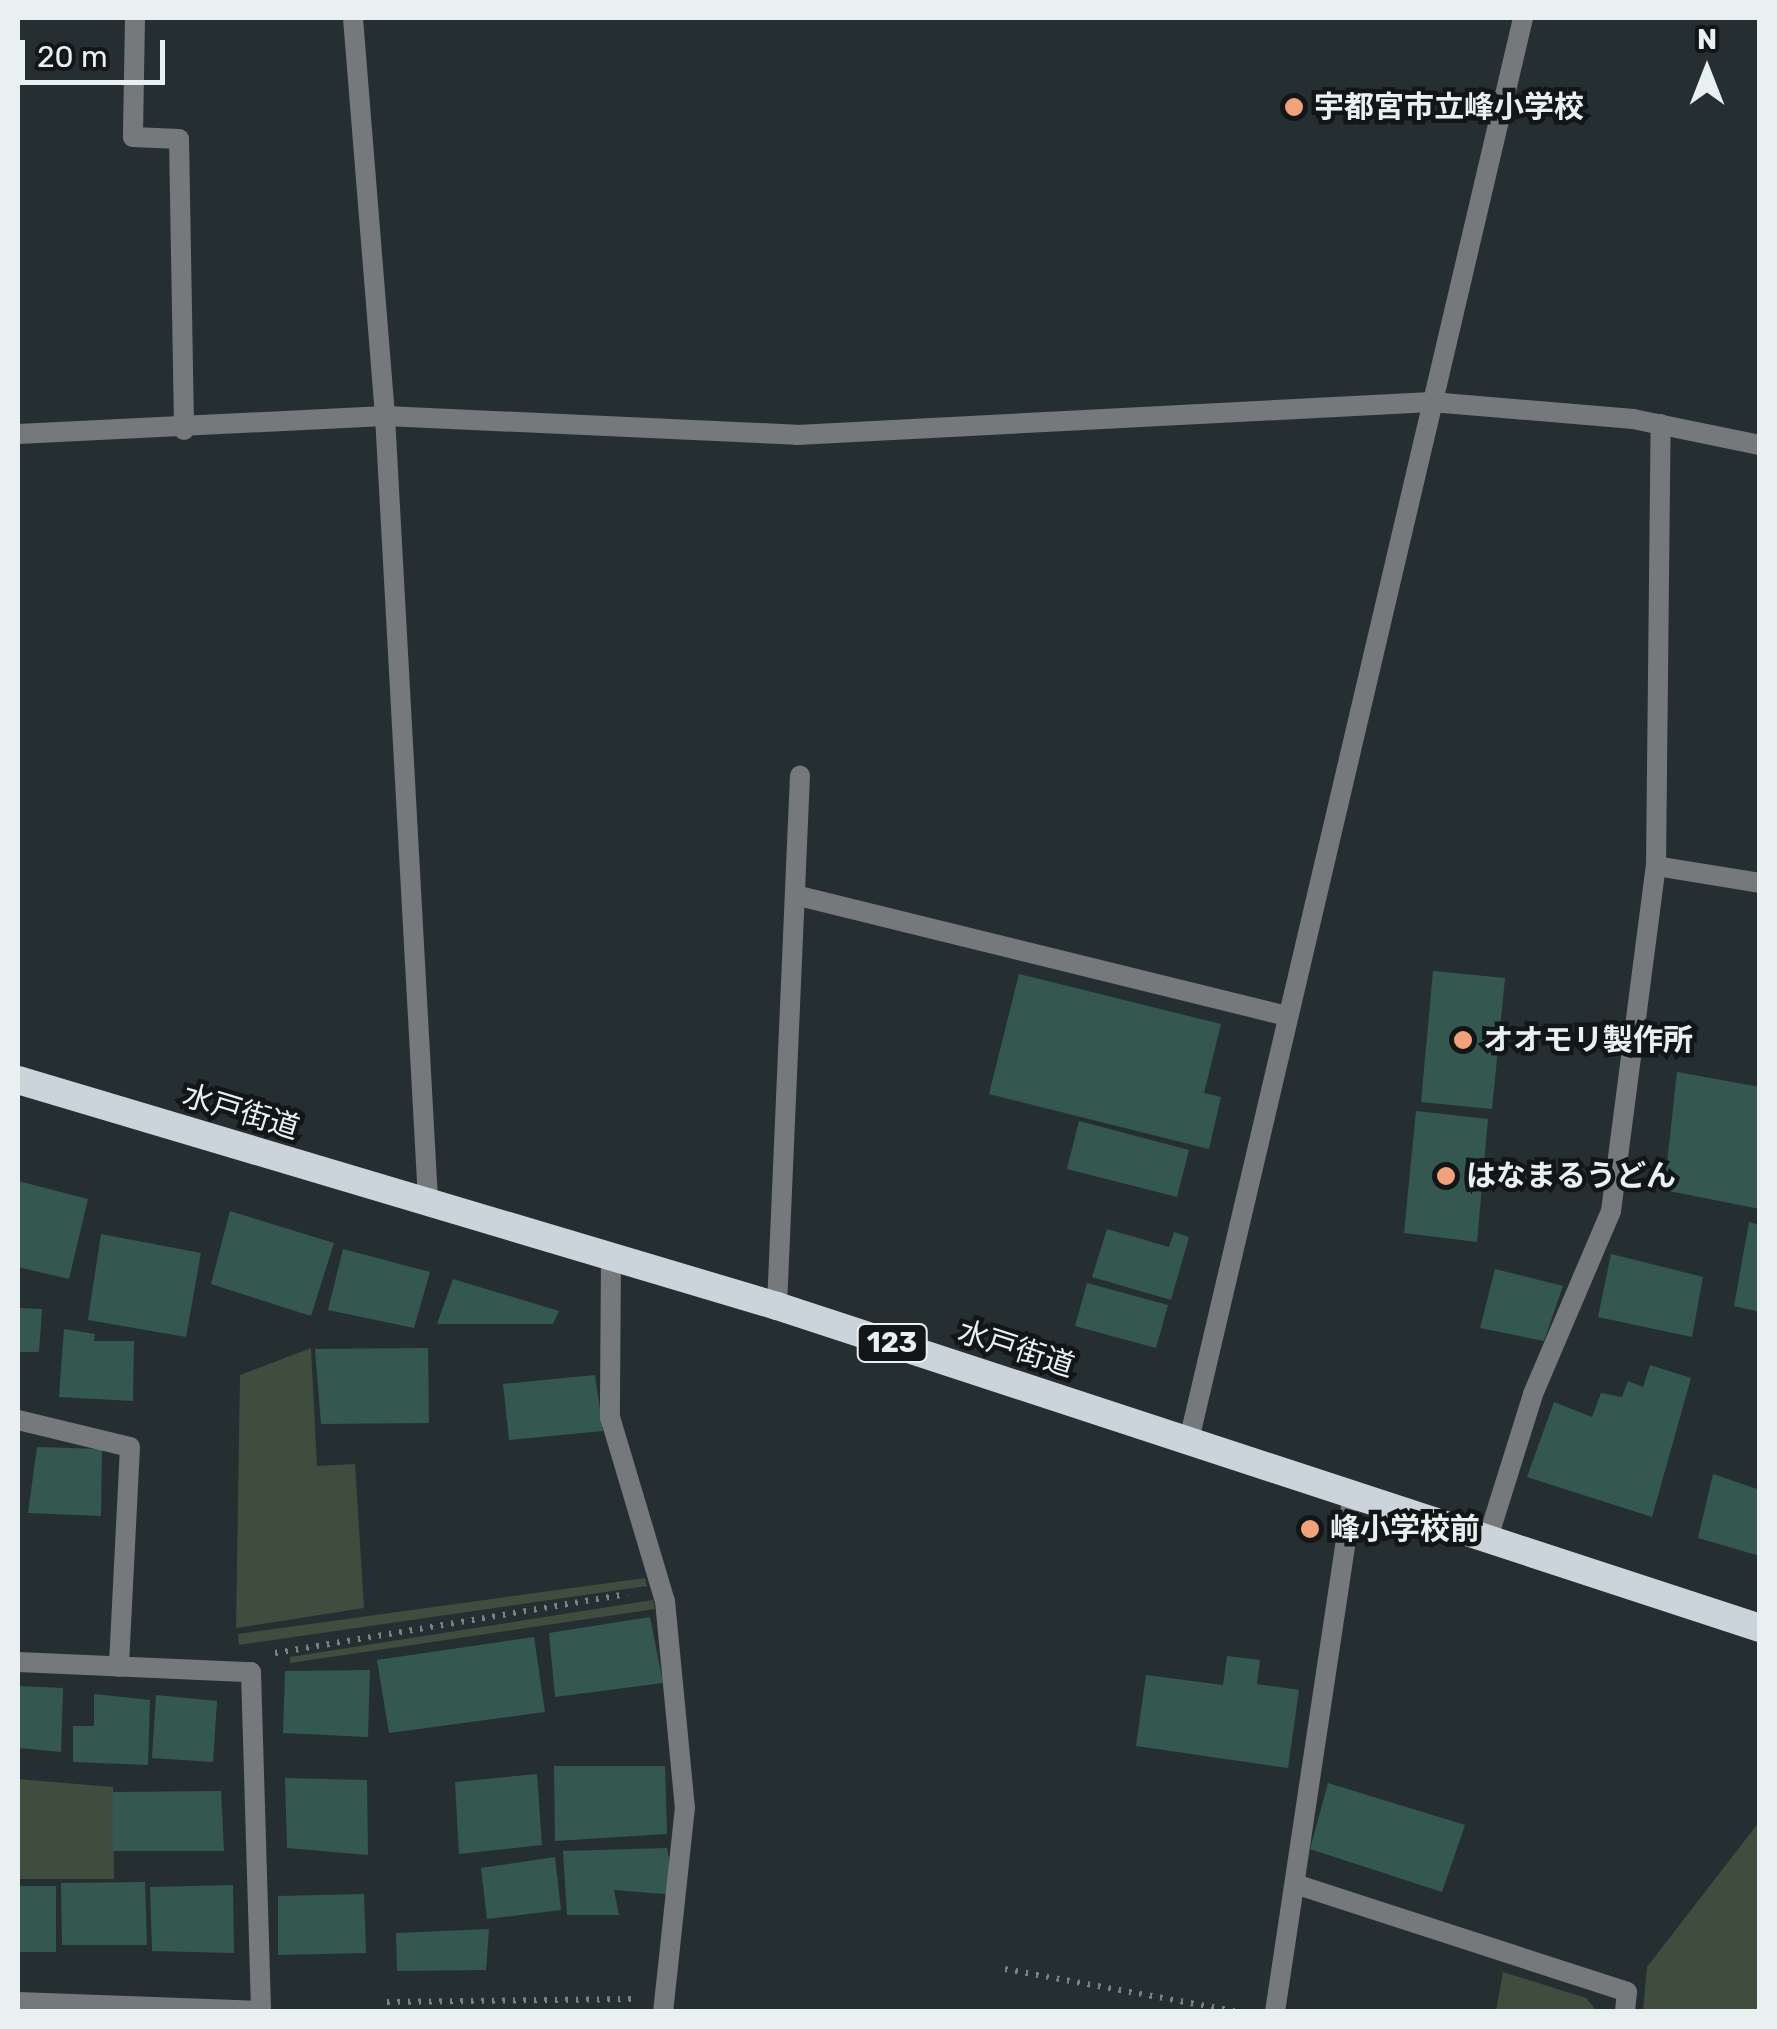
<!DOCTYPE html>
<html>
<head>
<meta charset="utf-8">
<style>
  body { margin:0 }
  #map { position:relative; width:1777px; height:2029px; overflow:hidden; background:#252f31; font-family:Rubik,"Noto Sans JP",sans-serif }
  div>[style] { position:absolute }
  .green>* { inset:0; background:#3f4d3f }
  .building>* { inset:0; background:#34584f }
  .path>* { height:6px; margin-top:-3px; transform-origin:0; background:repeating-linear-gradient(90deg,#7a8384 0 2.5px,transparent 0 10.5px) }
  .minor>* { height:20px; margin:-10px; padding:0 10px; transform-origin:10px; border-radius:10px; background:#75797c }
  .trunk>* { height:28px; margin:-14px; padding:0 14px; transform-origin:14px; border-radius:14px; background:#cbd4da }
  .dots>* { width:28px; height:28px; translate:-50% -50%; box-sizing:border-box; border:5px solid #121617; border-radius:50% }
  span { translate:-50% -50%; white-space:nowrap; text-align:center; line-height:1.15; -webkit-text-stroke:9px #121617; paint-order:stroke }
  .shield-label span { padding:2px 8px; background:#121617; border:2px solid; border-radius:8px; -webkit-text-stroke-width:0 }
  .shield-label { font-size:28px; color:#e9f0f1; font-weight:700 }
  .poi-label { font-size:30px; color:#e9f0f1; font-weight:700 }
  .left { translate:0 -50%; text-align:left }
  .street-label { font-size:30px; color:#e9f0f1 }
  .frame { position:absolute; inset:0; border:20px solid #e9f0f1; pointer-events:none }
  .north { position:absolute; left:1657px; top:20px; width:100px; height:100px; -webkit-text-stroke:8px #121617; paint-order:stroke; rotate:0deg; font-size:28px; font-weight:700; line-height:40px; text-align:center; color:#e9f0f1 }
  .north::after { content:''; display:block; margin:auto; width:35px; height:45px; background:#e9f0f1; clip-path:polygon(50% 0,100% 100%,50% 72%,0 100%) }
  .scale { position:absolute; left:20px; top:40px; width:145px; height:45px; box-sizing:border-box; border:5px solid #e9f0f1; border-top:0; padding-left:12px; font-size:30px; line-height:35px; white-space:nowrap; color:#e9f0f1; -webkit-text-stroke:8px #121617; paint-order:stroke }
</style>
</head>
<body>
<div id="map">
  <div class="green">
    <div style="clip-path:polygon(311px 1348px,317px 1466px,355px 1464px,364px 1608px,236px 1628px,240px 1375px)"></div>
    <div style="clip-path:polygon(645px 1578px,647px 1586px,239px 1645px,238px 1634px)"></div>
    <div style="clip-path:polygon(653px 1600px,655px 1609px,290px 1663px,290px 1657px)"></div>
    <div style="clip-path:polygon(18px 1779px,113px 1787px,114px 1879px,18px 1879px)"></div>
    <div style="clip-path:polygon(1759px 1822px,1759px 2011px,1643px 2011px,1647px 1967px)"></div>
    <div style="clip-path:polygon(1503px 1972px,1586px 1998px,1597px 2011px,1496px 2011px)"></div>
  </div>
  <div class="building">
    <div style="clip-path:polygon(1433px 971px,1505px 978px,1492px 1109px,1421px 1102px)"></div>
    <div style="clip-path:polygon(1019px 974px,1221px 1024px,1204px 1093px,1221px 1097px,1209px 1149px,989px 1094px)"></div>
    <div style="clip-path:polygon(1677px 1072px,1760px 1087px,1760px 1209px,1664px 1190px)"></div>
    <div style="clip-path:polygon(1416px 1111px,1488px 1119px,1477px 1242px,1404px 1233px)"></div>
    <div style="clip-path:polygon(1079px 1121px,1189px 1150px,1177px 1197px,1067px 1169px)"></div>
    <div style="clip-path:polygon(18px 1181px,88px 1199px,69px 1279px,18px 1267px)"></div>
    <div style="clip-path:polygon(230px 1211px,334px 1243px,311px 1316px,211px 1284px)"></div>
    <div style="clip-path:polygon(1749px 1222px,1760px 1225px,1760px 1312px,1734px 1306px)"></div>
    <div style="clip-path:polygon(1107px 1229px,1169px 1247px,1174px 1232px,1189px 1237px,1171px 1300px,1092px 1277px)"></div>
    <div style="clip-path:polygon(101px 1234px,201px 1253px,186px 1337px,88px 1320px)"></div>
    <div style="clip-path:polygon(343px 1249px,430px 1272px,414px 1328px,328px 1310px)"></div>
    <div style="clip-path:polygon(1611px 1254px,1703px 1277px,1692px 1337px,1598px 1317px)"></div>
    <div style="clip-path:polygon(1495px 1269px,1563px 1286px,1544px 1341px,1480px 1328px)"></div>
    <div style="clip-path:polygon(453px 1279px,559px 1311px,553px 1324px,437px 1324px)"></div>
    <div style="clip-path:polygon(1087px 1283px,1168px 1305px,1156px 1348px,1075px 1326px)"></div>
    <div style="clip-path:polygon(18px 1308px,42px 1309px,39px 1352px,18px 1352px)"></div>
    <div style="clip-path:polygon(64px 1329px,95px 1334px,94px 1341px,134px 1341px,133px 1401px,59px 1397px)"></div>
    <div style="clip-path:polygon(428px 1348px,429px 1423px,321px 1424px,315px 1349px)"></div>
    <div style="clip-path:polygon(1650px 1365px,1691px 1378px,1652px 1517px,1527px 1477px,1554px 1402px,1592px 1417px,1601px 1393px,1622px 1397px,1628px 1381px,1643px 1387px)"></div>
    <div style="clip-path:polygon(595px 1375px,603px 1431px,509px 1440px,503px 1384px)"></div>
    <div style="clip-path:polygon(37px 1447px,102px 1449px,101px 1516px,28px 1513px)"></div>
    <div style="clip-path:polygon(1713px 1474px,1760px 1490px,1760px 1556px,1698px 1538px)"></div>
    <div style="clip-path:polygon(650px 1617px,663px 1683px,555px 1697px,549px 1633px)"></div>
    <div style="clip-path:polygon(534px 1637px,545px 1712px,389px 1733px,377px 1660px)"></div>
    <div style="clip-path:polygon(1227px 1656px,1260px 1660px,1257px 1684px,1299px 1690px,1288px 1768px,1136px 1746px,1146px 1675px,1223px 1685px)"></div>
    <div style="clip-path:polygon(370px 1670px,368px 1737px,283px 1733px,285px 1671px)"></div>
    <div style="clip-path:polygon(18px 1686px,63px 1688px,61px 1752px,18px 1748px)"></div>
    <div style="clip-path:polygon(94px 1694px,150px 1700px,148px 1765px,73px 1762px,73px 1726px,94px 1726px)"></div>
    <div style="clip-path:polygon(156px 1695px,217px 1701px,213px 1762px,152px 1758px)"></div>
    <div style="clip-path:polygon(554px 1766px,665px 1766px,667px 1834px,555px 1841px)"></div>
    <div style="clip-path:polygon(537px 1774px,542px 1845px,459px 1854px,455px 1782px)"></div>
    <div style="clip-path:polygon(285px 1778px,367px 1780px,368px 1855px,287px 1848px)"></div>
    <div style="clip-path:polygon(1328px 1783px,1465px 1825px,1442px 1892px,1310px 1849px)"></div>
    <div style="clip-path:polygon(221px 1791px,224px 1851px,113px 1851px,113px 1792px)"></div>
    <div style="clip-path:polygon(667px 1848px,676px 1895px,614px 1890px,619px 1915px,567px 1915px,563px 1851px)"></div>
    <div style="clip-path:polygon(555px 1857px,561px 1910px,487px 1919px,481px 1868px)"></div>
    <div style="clip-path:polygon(145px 1882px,147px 1945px,62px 1945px,61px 1883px)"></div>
    <div style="clip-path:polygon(233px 1885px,234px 1953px,152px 1951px,150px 1887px)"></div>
    <div style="clip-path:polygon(18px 1886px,56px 1886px,56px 1952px,18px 1952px)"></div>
    <div style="clip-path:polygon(364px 1894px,366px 1953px,278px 1955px,278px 1896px)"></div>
    <div style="clip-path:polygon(489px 1929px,486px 1970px,397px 1971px,396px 1933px)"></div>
  </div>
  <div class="path">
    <div style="left:275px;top:1653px;width:357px;rotate:-9.5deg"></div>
    <div style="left:1005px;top:1969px;width:239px;rotate:10.4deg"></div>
    <div style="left:387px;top:2002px;width:246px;rotate:-0.7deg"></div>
  </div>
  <div class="minor">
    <div style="left:135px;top:18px;width:119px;rotate:91deg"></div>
    <div style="left:133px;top:137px;width:46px;rotate:2.5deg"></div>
    <div style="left:179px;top:139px;width:291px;rotate:89deg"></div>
    <div style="left:353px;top:18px;width:399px;rotate:85.4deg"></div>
    <div style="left:385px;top:416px;width:786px;rotate:86.86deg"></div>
    <div style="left:18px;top:434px;width:367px;rotate:-2.8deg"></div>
    <div style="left:385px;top:416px;width:412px;rotate:2.6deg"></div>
    <div style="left:797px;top:435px;width:635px;rotate:-2.98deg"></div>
    <div style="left:1431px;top:402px;width:203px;rotate:4.8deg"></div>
    <div style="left:1633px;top:419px;width:130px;rotate:11.6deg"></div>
    <div style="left:1656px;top:866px;width:105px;rotate:9.3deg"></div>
    <div style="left:795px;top:895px;width:507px;rotate:13.82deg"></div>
    <div style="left:611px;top:1255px;width:162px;rotate:90.4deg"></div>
    <div style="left:610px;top:1417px;width:192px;rotate:73.4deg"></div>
    <div style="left:665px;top:1601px;width:207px;rotate:84.5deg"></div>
    <div style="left:685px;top:1807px;width:206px;rotate:96.1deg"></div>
    <div style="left:777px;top:1306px;width:531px;rotate:-87.52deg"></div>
    <div style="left:18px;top:1420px;width:115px;rotate:13.6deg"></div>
    <div style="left:130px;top:1447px;width:220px;rotate:92.9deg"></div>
    <div style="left:1189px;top:1440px;width:1461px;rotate:-76.78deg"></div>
    <div style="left:1488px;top:1538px;width:151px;rotate:-72.6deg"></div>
    <div style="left:1533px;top:1394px;width:199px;rotate:-66.9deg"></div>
    <div style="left:1611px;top:1211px;width:348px;rotate:-82.6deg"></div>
    <div style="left:1656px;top:866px;width:442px;rotate:-89.4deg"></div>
    <div style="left:18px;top:1662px;width:233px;rotate:2.5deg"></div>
    <div style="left:251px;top:1672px;width:339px;rotate:88.3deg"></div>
    <div style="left:261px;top:2011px;width:243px;rotate:-177.9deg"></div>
    <div style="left:1295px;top:1884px;width:349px;rotate:18deg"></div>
    <div style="left:1627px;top:1992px;width:20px;rotate:96deg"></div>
    <div style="left:1275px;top:2012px;width:525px;rotate:-81.45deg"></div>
  </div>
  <div class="trunk">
    <div style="left:18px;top:1080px;width:792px;rotate:16.58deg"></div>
    <div style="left:777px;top:1306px;width:1034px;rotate:18.14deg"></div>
  </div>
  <div class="dots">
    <div style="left:1294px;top:107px;background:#f0a27a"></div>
    <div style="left:1463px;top:1040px;background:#f0a27a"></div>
    <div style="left:1446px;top:1176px;background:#f0a27a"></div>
    <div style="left:1310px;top:1529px;background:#f0a27a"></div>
  </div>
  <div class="shield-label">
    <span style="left:892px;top:1343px">123</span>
  </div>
  <div class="poi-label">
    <span class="left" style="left:1314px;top:107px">宇都宮市立峰小学校</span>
    <span class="left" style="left:1483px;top:1040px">オオモリ製作所</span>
    <span class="left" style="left:1466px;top:1176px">はなまるうどん</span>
    <span class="left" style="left:1330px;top:1529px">峰小学校前</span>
  </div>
  <div class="street-label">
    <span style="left:241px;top:1112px;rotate:17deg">水戸街道</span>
    <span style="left:1016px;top:1349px;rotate:18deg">水戸街道</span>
  </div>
  <div class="frame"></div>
  <div class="north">N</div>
  <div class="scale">20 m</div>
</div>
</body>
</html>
